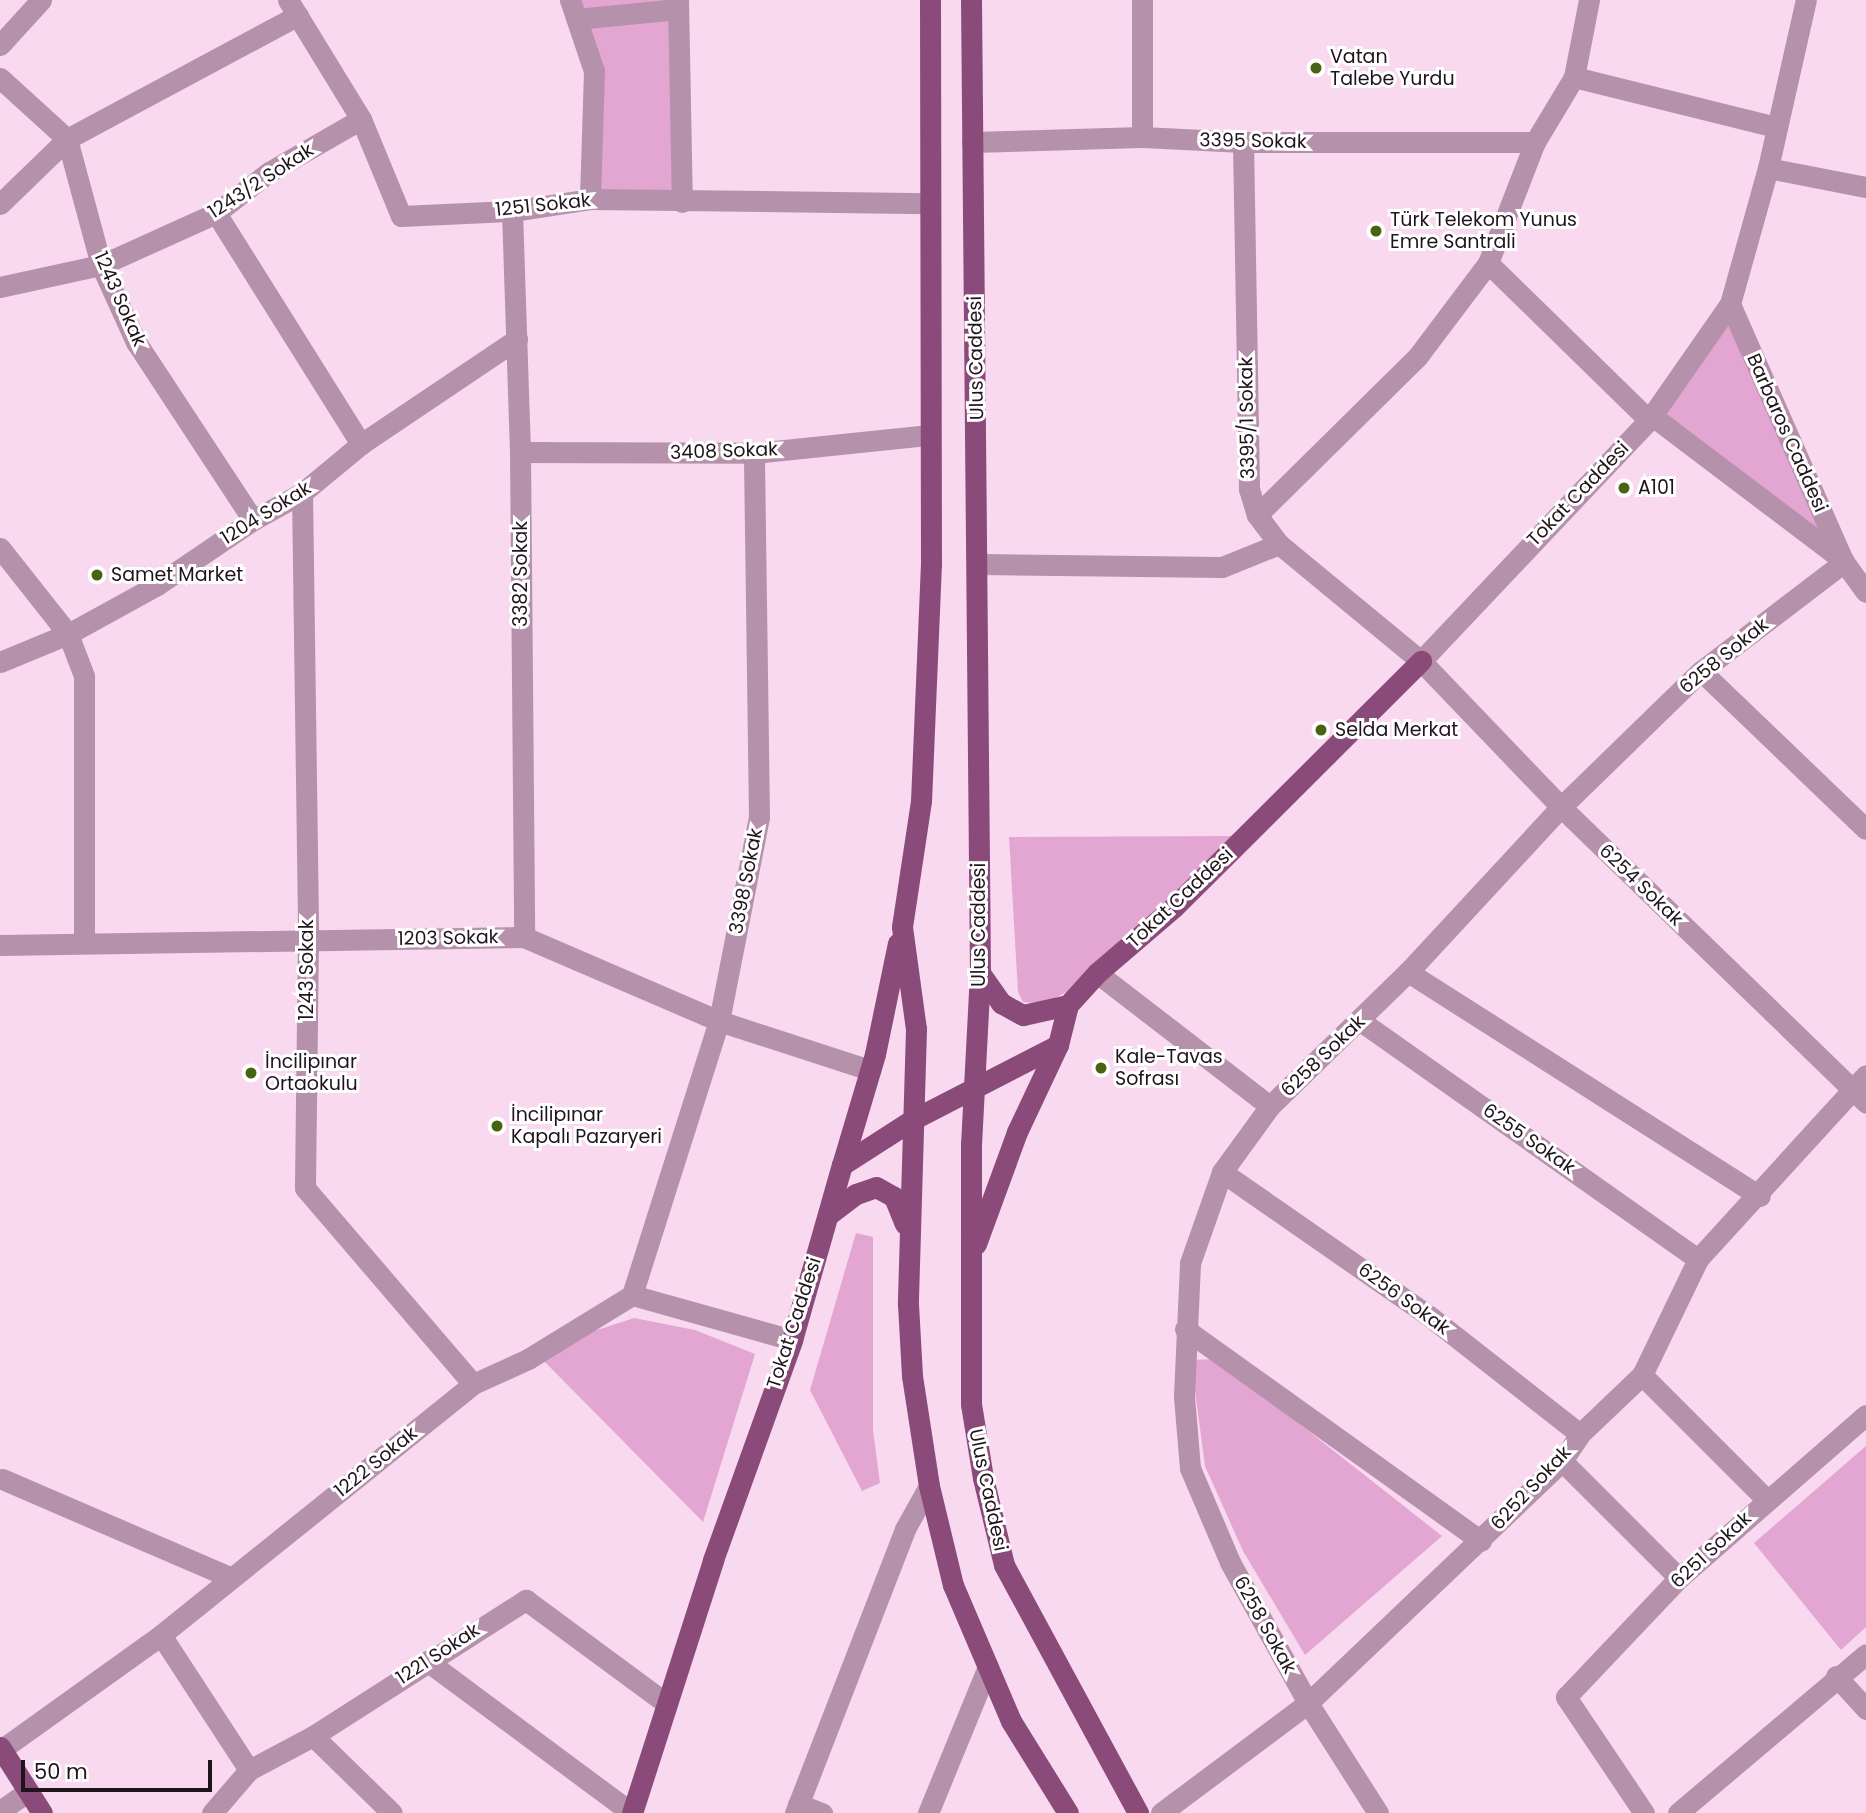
<!DOCTYPE html>
<html>
<head>
<meta charset="utf-8">
<style>
  body { margin:0 }
  #map { position:relative; width:1866px; height:1813px; overflow:hidden; background:#f8d9ef; font-family:Poppins,sans-serif }
  div>[style] { position:absolute }
  .green>* { inset:0; background:#e3a5d2 }
  .minor>* { height:21px; margin:-10.5px; padding:0 10.5px; transform-origin:10.5px; border-radius:10.5px; background:#b691ab }
  .major>* { height:21px; margin:-10.5px; padding:0 10.5px; transform-origin:10.5px; border-radius:10.5px; background:#8a4b7b }
  .dots>* { width:19px; height:19px; translate:-50% -50%; box-sizing:border-box; border:4px solid #fff; border-radius:50% }
  span { translate:-50% -50%; white-space:nowrap; text-align:center; line-height:1.15; -webkit-text-stroke:6px #fff; paint-order:stroke }
  .poi-label { font-size:19px; color:#1f141c }
  .left { translate:0 -50%; text-align:left }
  .street-label { font-size:19px; color:#1f141c }
  .scale { position:absolute; left:21px; top:1760px; width:191px; height:32px; box-sizing:border-box; border:4px solid #1f141c; border-top:0; padding-left:9px; font-size:21px; line-height:24px; white-space:nowrap; color:#1f141c; -webkit-text-stroke:5px #fff; paint-order:stroke }
</style>
</head>
<body>
<div id="map">
  <div class="green">
    <div style="clip-path:polygon(570px 0,678px 0,682px 202px,590px 199px,594px 71px)"></div>
    <div style="clip-path:polygon(1730px 304px,1844px 562px,1651px 415px)"></div>
    <div style="clip-path:polygon(1234px 836px,1127px 944px,1070px 990px,1044px 1004px,1023px 1002px,1018px 992px,1009px 837px)"></div>
    <div style="clip-path:polygon(856px 1233px,873px 1237px,873px 1430px,880px 1483px,862px 1491px,810px 1390px)"></div>
    <div style="clip-path:polygon(634px 1318px,695px 1330px,755px 1354px,703px 1522px,543px 1360px,585px 1334px)"></div>
    <div style="clip-path:polygon(1217px 1359px,1442px 1536px,1305px 1655px,1243px 1551px,1205px 1466px,1191px 1360px)"></div>
    <div style="clip-path:polygon(1866px 1446px,1866px 1627px,1841px 1650px,1754px 1543px)"></div>
  </div>
  <div class="minor">
    <div style="left:288px;top:0;width:140px;rotate:58.5deg"></div>
    <div style="left:361px;top:119px;width:105px;rotate:67.6deg"></div>
    <div style="left:401px;top:216px;width:111px;rotate:-2.6deg"></div>
    <div style="left:512px;top:211px;width:79px;rotate:-8.7deg"></div>
    <div style="left:590px;top:199px;width:339px;rotate:0.7deg"></div>
    <div style="left:570px;top:0;width:75px;rotate:71.3deg"></div>
    <div style="left:594px;top:71px;width:128px;rotate:91.8deg"></div>
    <div style="left:678px;top:0;width:202px;rotate:88.9deg"></div>
    <div style="left:1142px;top:0;width:137px;rotate:90deg"></div>
    <div style="left:577px;top:19px;width:101px;rotate:-5.7deg"></div>
    <div style="left:0;top:45px;width:61px;rotate:-47.7deg"></div>
    <div style="left:1574px;top:77px;width:208px;rotate:13.9deg"></div>
    <div style="left:0;top:78px;width:91px;rotate:42.3deg"></div>
    <div style="left:67px;top:139px;width:131px;rotate:74.9deg"></div>
    <div style="left:101px;top:265px;width:85px;rotate:65.6deg"></div>
    <div style="left:136px;top:342px;width:213px;rotate:56.7deg"></div>
    <div style="left:972px;top:142px;width:170px;rotate:-1.7deg"></div>
    <div style="left:1142px;top:137px;width:101px;rotate:2.8deg"></div>
    <div style="left:1243px;top:142px;width:292px"></div>
    <div style="left:1243px;top:142px;width:347px;rotate:89deg"></div>
    <div style="left:1249px;top:489px;width:27px;rotate:73deg"></div>
    <div style="left:1257px;top:515px;width:36px;rotate:53deg"></div>
    <div style="left:1279px;top:544px;width:184px;rotate:39.5deg"></div>
    <div style="left:1421px;top:661px;width:202px;rotate:46.2deg"></div>
    <div style="left:1561px;top:807px;width:425px;rotate:44.1deg"></div>
    <div style="left:1768px;top:168px;width:100px;rotate:11deg"></div>
    <div style="left:0;top:204px;width:93px;rotate:-44.1deg"></div>
    <div style="left:67px;top:139px;width:262px;rotate:-28.2deg"></div>
    <div style="left:512px;top:211px;width:241px;rotate:88.1deg"></div>
    <div style="left:520px;top:452px;width:485px;rotate:89.5deg"></div>
    <div style="left:216px;top:213px;width:273px;rotate:57.9deg"></div>
    <div style="left:1488px;top:263px;width:225px;rotate:44.3deg"></div>
    <div style="left:0;top:287px;width:103px;rotate:-12.3deg"></div>
    <div style="left:101px;top:265px;width:126px;rotate:-24.3deg"></div>
    <div style="left:216px;top:213px;width:67px;rotate:-37.7deg"></div>
    <div style="left:269px;top:172px;width:106px;rotate:-29.9deg"></div>
    <div style="left:1730px;top:304px;width:282px;rotate:66.2deg"></div>
    <div style="left:1844px;top:562px;width:37px;rotate:54deg"></div>
    <div style="left:1651px;top:415px;width:241px;rotate:37.1deg"></div>
    <div style="left:520px;top:452px;width:234px;rotate:0.2deg"></div>
    <div style="left:754px;top:453px;width:174px;rotate:-5.9deg"></div>
    <div style="left:302px;top:493px;width:446px;rotate:89.2deg"></div>
    <div style="left:308px;top:939px;width:249px;rotate:90.7deg"></div>
    <div style="left:305px;top:1188px;width:258px;rotate:49.4deg"></div>
    <div style="left:1257px;top:515px;width:226px;rotate:-44.6deg"></div>
    <div style="left:1418px;top:356px;width:116px;rotate:-53deg"></div>
    <div style="left:1488px;top:263px;width:130px;rotate:-68.8deg"></div>
    <div style="left:1535px;top:142px;width:76px;rotate:-59deg"></div>
    <div style="left:1574px;top:77px;width:78px;rotate:-79deg"></div>
    <div style="left:0;top:548px;width:110px;rotate:51.7deg"></div>
    <div style="left:68px;top:634px;width:45px;rotate:69.1deg"></div>
    <div style="left:84px;top:676px;width:265px;rotate:90deg"></div>
    <div style="left:980px;top:564px;width:242px;rotate:0.7deg"></div>
    <div style="left:1222px;top:567px;width:61px;rotate:-22deg"></div>
    <div style="left:1421px;top:661px;width:332px;rotate:-46.6deg"></div>
    <div style="left:1649px;top:420px;width:141px;rotate:-55.1deg"></div>
    <div style="left:1730px;top:304px;width:141px;rotate:-74.4deg"></div>
    <div style="left:1768px;top:168px;width:172px;rotate:-77.3deg"></div>
    <div style="left:0;top:662px;width:74px;rotate:-22.4deg"></div>
    <div style="left:68px;top:634px;width:102px;rotate:-28.8deg"></div>
    <div style="left:157px;top:585px;width:116px;rotate:-34.1deg"></div>
    <div style="left:253px;top:520px;width:56px;rotate:-28.9deg"></div>
    <div style="left:302px;top:493px;width:77px;rotate:-39.7deg"></div>
    <div style="left:361px;top:444px;width:188px;rotate:-33.9deg"></div>
    <div style="left:1701px;top:671px;width:228px;rotate:43.8deg"></div>
    <div style="left:0;top:945px;width:524px;rotate:-0.87deg"></div>
    <div style="left:524px;top:937px;width:212px;rotate:23.3deg"></div>
    <div style="left:719px;top:1021px;width:159px;rotate:18deg"></div>
    <div style="left:1408px;top:972px;width:417px;rotate:32.5deg"></div>
    <div style="left:1097px;top:973px;width:218px;rotate:37.6deg"></div>
    <div style="left:1359px;top:1020px;width:415px;rotate:35.2deg"></div>
    <div style="left:1222px;top:1172px;width:251px;rotate:34.8deg"></div>
    <div style="left:1428px;top:1315px;width:193px;rotate:38.1deg"></div>
    <div style="left:632px;top:1295px;width:287px;rotate:-72.4deg"></div>
    <div style="left:719px;top:1021px;width:208px;rotate:-78.9deg"></div>
    <div style="left:759px;top:817px;width:364px;rotate:-90.8deg"></div>
    <div style="left:1185px;top:1329px;width:364px;rotate:35.6deg"></div>
    <div style="left:1642px;top:1375px;width:175px;rotate:45deg"></div>
    <div style="left:1562px;top:1461px;width:165px;rotate:45deg"></div>
    <div style="left:2px;top:1479px;width:250px;rotate:23.3deg"></div>
    <div style="left:161px;top:1635px;width:161px;rotate:56.9deg"></div>
    <div style="left:427px;top:1661px;width:255px;rotate:36.6deg"></div>
    <div style="left:1836px;top:1676px;width:45px;rotate:47.7deg"></div>
    <div style="left:313px;top:1736px;width:110px;rotate:44.3deg"></div>
    <div style="left:2px;top:1749px;width:196px;rotate:-35.6deg"></div>
    <div style="left:161px;top:1635px;width:400px;rotate:-38.8deg"></div>
    <div style="left:473px;top:1384px;width:60px;rotate:-24.4deg"></div>
    <div style="left:528px;top:1359px;width:122px;rotate:-31.6deg"></div>
    <div style="left:632px;top:1295px;width:166px;rotate:15.7deg"></div>
    <div style="left:798px;top:1804px;width:26px;rotate:21deg"></div>
    <div style="left:0;top:1811px;width:33px;rotate:-35deg"></div>
    <div style="left:212px;top:1813px;width:57px;rotate:-49.3deg"></div>
    <div style="left:249px;top:1770px;width:72px;rotate:-28deg"></div>
    <div style="left:313px;top:1736px;width:253px;rotate:-32.6deg"></div>
    <div style="left:526px;top:1600px;width:175px;rotate:36.4deg"></div>
    <div style="left:795px;top:1813px;width:305px;rotate:-68.8deg"></div>
    <div style="left:905px;top:1529px;width:49px;rotate:-60.8deg"></div>
    <div style="left:928px;top:1813px;width:158px;rotate:-67.7deg"></div>
    <div style="left:1161px;top:1813px;width:184px;rotate:-36.8deg"></div>
    <div style="left:1308px;top:1703px;width:351px;rotate:-43.6deg"></div>
    <div style="left:1562px;top:1461px;width:32px;rotate:-56deg"></div>
    <div style="left:1580px;top:1434px;width:86px;rotate:-43.6deg"></div>
    <div style="left:1642px;top:1375px;width:129px;rotate:-64.2deg"></div>
    <div style="left:1698px;top:1259px;width:249px;rotate:-47.6deg"></div>
    <div style="left:1378px;top:1813px;width:130px;rotate:-122.5deg"></div>
    <div style="left:1308px;top:1703px;width:161px;rotate:-119deg"></div>
    <div style="left:1230px;top:1562px;width:102px;rotate:-113.1deg"></div>
    <div style="left:1190px;top:1468px;width:72px;rotate:-94.8deg"></div>
    <div style="left:1184px;top:1396px;width:133px;rotate:-87.4deg"></div>
    <div style="left:1190px;top:1263px;width:96px;rotate:-70.6deg"></div>
    <div style="left:1222px;top:1172px;width:82px;rotate:-54deg"></div>
    <div style="left:1270px;top:1106px;width:192px;rotate:-44.2deg"></div>
    <div style="left:1408px;top:972px;width:225px;rotate:-47.2deg"></div>
    <div style="left:1561px;top:807px;width:195px;rotate:-44.2deg"></div>
    <div style="left:1701px;top:671px;width:180px;rotate:-37.3deg"></div>
    <div style="left:1644px;top:1813px;width:140px;rotate:-123.9deg"></div>
    <div style="left:1566px;top:1697px;width:164px;rotate:-46.5deg"></div>
    <div style="left:1679px;top:1578px;width:248px;rotate:-41.1deg"></div>
    <div style="left:1678px;top:1813px;width:246px;rotate:-40.2deg"></div>
  </div>
  <div class="major">
    <div style="left:930px;top:0;width:563px;rotate:89.9deg"></div>
    <div style="left:931px;top:563px;width:238px;rotate:92.4deg"></div>
    <div style="left:921px;top:801px;width:127px;rotate:98.6deg"></div>
    <div style="left:902px;top:927px;width:103px;rotate:82.2deg"></div>
    <div style="left:916px;top:1029px;width:275px;rotate:91.7deg"></div>
    <div style="left:908px;top:1304px;width:72px;rotate:86.8deg"></div>
    <div style="left:912px;top:1376px;width:111px;rotate:81.2deg"></div>
    <div style="left:929px;top:1486px;width:102px;rotate:76.4deg"></div>
    <div style="left:953px;top:1585px;width:148px;rotate:66.9deg"></div>
    <div style="left:1011px;top:1721px;width:108px;rotate:58.2deg"></div>
    <div style="left:971px;top:0;width:973px;rotate:89.47deg"></div>
    <div style="left:980px;top:973px;width:170px;rotate:93deg"></div>
    <div style="left:971px;top:1143px;width:261px;rotate:90deg"></div>
    <div style="left:971px;top:1404px;width:75px;rotate:80.8deg"></div>
    <div style="left:983px;top:1478px;width:89px;rotate:76.4deg"></div>
    <div style="left:1004px;top:1565px;width:282px;rotate:61.6deg"></div>
    <div style="left:980px;top:973px;width:37px;rotate:55deg"></div>
    <div style="left:1001px;top:1003px;width:25px;rotate:29deg"></div>
    <div style="left:1023px;top:1015px;width:46px;rotate:-12.5deg"></div>
    <div style="left:842px;top:1165px;width:116px;rotate:-73.4deg"></div>
    <div style="left:875px;top:1054px;width:113px;rotate:-78.3deg"></div>
    <div style="left:828px;top:1215px;width:35px;rotate:-37deg"></div>
    <div style="left:856px;top:1194px;width:21px;rotate:-19deg"></div>
    <div style="left:876px;top:1187px;width:21px;rotate:29deg"></div>
    <div style="left:894px;top:1197px;width:29px;rotate:68deg"></div>
    <div style="left:976px;top:1244px;width:119px;rotate:-69.9deg"></div>
    <div style="left:1017px;top:1132px;width:96px;rotate:-64.8deg"></div>
    <div style="left:0;top:1747px;width:78px;rotate:57.5deg"></div>
    <div style="left:632px;top:1813px;width:266px;rotate:-72.2deg"></div>
    <div style="left:713px;top:1560px;width:234px;rotate:-70.2deg"></div>
    <div style="left:792px;top:1340px;width:182px;rotate:-74.1deg"></div>
    <div style="left:842px;top:1165px;width:83px;rotate:-32.7deg"></div>
    <div style="left:912px;top:1120px;width:164px;rotate:-27.2deg"></div>
    <div style="left:1058px;top:1045px;width:41px;rotate:-76deg"></div>
    <div style="left:1068px;top:1005px;width:43px;rotate:-47.8deg"></div>
    <div style="left:1097px;top:973px;width:101px;rotate:-40.6deg"></div>
    <div style="left:1174px;top:907px;width:349px;rotate:-44.9deg"></div>
  </div>
  <div class="dots">
    <div style="left:1316px;top:68px;background:#496313"></div>
    <div style="left:1376px;top:231px;background:#496313"></div>
    <div style="left:1624px;top:488px;background:#496313"></div>
    <div style="left:97px;top:575px;background:#496313"></div>
    <div style="left:1321px;top:730px;background:#496313"></div>
    <div style="left:1101px;top:1068px;background:#496313"></div>
    <div style="left:251px;top:1073px;background:#496313"></div>
    <div style="left:497px;top:1126px;background:#496313"></div>
  </div>
  <div class="poi-label">
    <span class="left" style="left:1330px;top:68px">Vatan<br>Talebe Yurdu</span>
    <span class="left" style="left:1390px;top:231px">Türk Telekom Yunus<br>Emre Santrali</span>
    <span class="left" style="left:1638px;top:488px">A101</span>
    <span class="left" style="left:111px;top:575px">Samet Market</span>
    <span class="left" style="left:1335px;top:730px">Selda Merkat</span>
    <span class="left" style="left:1115px;top:1068px">Kale-Tavas<br>Sofrası</span>
    <span class="left" style="left:265px;top:1073px">İncilipınar<br>Ortaokulu</span>
    <span class="left" style="left:511px;top:1126px">İncilipınar<br>Kapalı Pazaryeri</span>
  </div>
  <div class="street-label">
    <span style="left:1253px;top:141px;rotate:1deg">3395 Sokak</span>
    <span style="left:261px;top:181px;rotate:-33deg">1243/2 Sokak</span>
    <span style="left:543px;top:205px;rotate:-6deg">1251 Sokak</span>
    <span style="left:120px;top:299px;rotate:66deg">1243 Sokak</span>
    <span style="left:976px;top:358px;rotate:-91deg">Ulus Caddesi</span>
    <span style="left:1247px;top:418px;rotate:-91deg">3395/1 Sokak</span>
    <span style="left:1787px;top:433px;rotate:66deg">Barbaros Caddesi</span>
    <span style="left:724px;top:451px;rotate:-2deg">3408 Sokak</span>
    <span style="left:1578px;top:494px;rotate:-46deg">Tokat Caddesi</span>
    <span style="left:266px;top:513px;rotate:-32deg">1204 Sokak</span>
    <span style="left:521px;top:574px;rotate:-90deg">3382 Sokak</span>
    <span style="left:1724px;top:656px;rotate:-39deg">6258 Sokak</span>
    <span style="left:746px;top:881px;rotate:-79deg">3398 Sokak</span>
    <span style="left:1641px;top:885px;rotate:44deg">6254 Sokak</span>
    <span style="left:1180px;top:898px;rotate:-43deg">Tokat Caddesi</span>
    <span style="left:979px;top:925px;rotate:-90deg">Ulus Caddesi</span>
    <span style="left:448px;top:938px;rotate:-1deg">1203 Sokak</span>
    <span style="left:307px;top:970px;rotate:-90deg">1243 Sokak</span>
    <span style="left:1323px;top:1056px;rotate:-44deg">6258 Sokak</span>
    <span style="left:1529px;top:1139px;rotate:35deg">6255 Sokak</span>
    <span style="left:1404px;top:1299px;rotate:36deg">6256 Sokak</span>
    <span style="left:794px;top:1323px;rotate:-72deg">Tokat Caddesi</span>
    <span style="left:376px;top:1462px;rotate:-39deg">1222 Sokak</span>
    <span style="left:1531px;top:1488px;rotate:-47deg">6252 Sokak</span>
    <span style="left:988px;top:1490px;rotate:78deg">Ulus Caddesi</span>
    <span style="left:1711px;top:1550px;rotate:-43deg">6251 Sokak</span>
    <span style="left:1265px;top:1625px;rotate:61deg">6258 Sokak</span>
    <span style="left:438px;top:1654px;rotate:-33deg">1221 Sokak</span>
  </div>
  <div class="scale">50 m</div>
</div>
</body>
</html>
